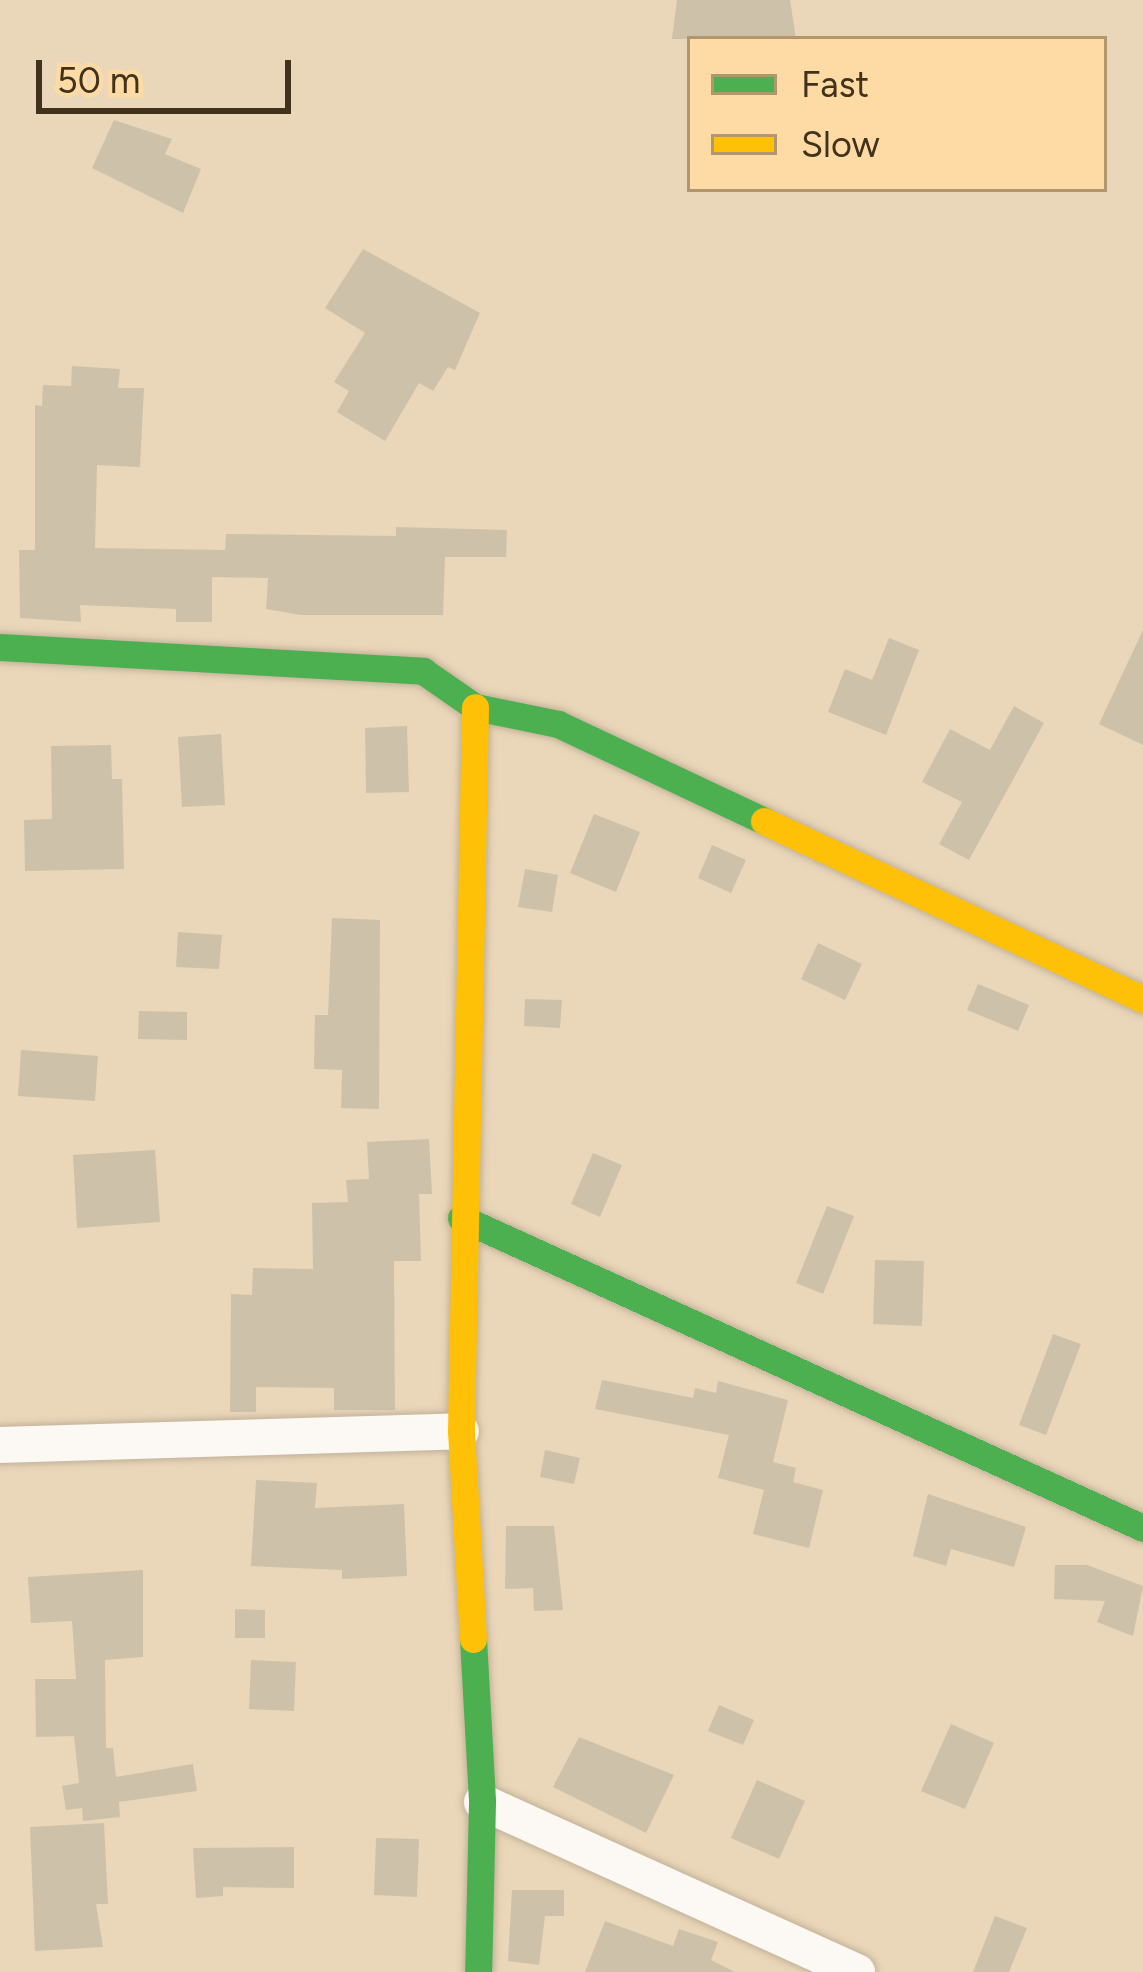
<!DOCTYPE html>
<html>
<head>
<meta charset="utf-8">
<style>
  body { margin:0 }
  #map { position:relative; width:1143px; height:1972px; overflow:hidden; background:#ead6b8; font-family:Figtree,sans-serif }
  div>[style] { position:absolute }
  .building>* { inset:0; background:#cdc2a9 }
  .roads { filter:drop-shadow(0 0 3px #c1b29a) drop-shadow(0 0 3px #c1b29a) }
  .street>* { height:36px; margin:-18px; padding:0 18px; transform-origin:18px; border-radius:18px; background:#fcf9f4 }
  .fast>* { height:27px; margin:-13.5px; padding:0 13.5px; transform-origin:13.5px; border-radius:13.5px; background:#4caf50 }
  .slow>* { height:27px; margin:-13.5px; padding:0 13.5px; transform-origin:13.5px; border-radius:13.5px; background:#ffc107 }
  span { translate:-50% -50%; white-space:nowrap; text-align:center; line-height:1.15; -webkit-text-stroke:9px #fedba4; paint-order:stroke }
  .legend { position:absolute; left:687px; top:36px; width:420px; height:156px; box-sizing:border-box; background:#fedba4; border:3px solid #b2976e; margin:0; padding:15px 21px; list-style:none; font-size:36px; color:#40321c }
  .legend li { display:flex; align-items:center; gap:24px; height:60px }
  .legend b { width:60px; border:3px solid #b2976e }
  .scale { position:absolute; left:36px; top:60px; width:255px; height:54px; box-sizing:border-box; border:6px solid #40321c; border-top:0; padding-left:15px; font-size:36px; line-height:42px; white-space:nowrap; color:#40321c; -webkit-text-stroke:9px #fedba4; paint-order:stroke }
</style>
</head>
<body>
<div id="map">
  <div class="building">
    <div style="clip-path:polygon(677px 0,790px 0,796px 39px,672px 39px)"></div>
    <div style="clip-path:polygon(114px 120px,172px 139px,165px 154px,201px 169px,183px 213px,92px 168px)"></div>
    <div style="clip-path:polygon(363px 249px,480px 313px,455px 370px,448px 367px,433px 391px,419px 383px,385px 441px,337px 412px,349px 391px,334px 382px,365px 333px,325px 308px)"></div>
    <div style="clip-path:polygon(72px 366px,120px 369px,118px 388px,144px 388px,140px 467px,97px 465px,95px 548px,225px 550px,226px 534px,396px 536px,396px 527px,507px 530px,506px 557px,445px 557px,443px 615px,301px 615px,266px 609px,268px 578px,212px 577px,212px 622px,176px 622px,176px 609px,80px 605px,81px 622px,20px 618px,19px 550px,35px 550px,35px 405px,42px 406px,43px 385px,71px 386px)"></div>
    <div style="clip-path:polygon(1143px 630px,1143px 745px,1099px 724px)"></div>
    <div style="clip-path:polygon(889px 638px,919px 650px,886px 735px,828px 712px,845px 669px,872px 680px)"></div>
    <div style="clip-path:polygon(1014px 706px,1044px 723px,969px 860px,939px 844px,962px 802px,922px 782px,950px 729px,990px 750px)"></div>
    <div style="clip-path:polygon(407px 726px,409px 792px,366px 793px,365px 728px)"></div>
    <div style="clip-path:polygon(221px 734px,225px 805px,182px 807px,178px 737px)"></div>
    <div style="clip-path:polygon(111px 745px,112px 779px,122px 779px,124px 869px,25px 871px,24px 820px,52px 819px,51px 746px)"></div>
    <div style="clip-path:polygon(594px 814px,640px 832px,616px 892px,570px 873px)"></div>
    <div style="clip-path:polygon(712px 845px,746px 860px,731px 893px,698px 878px)"></div>
    <div style="clip-path:polygon(525px 869px,558px 875px,552px 912px,518px 907px)"></div>
    <div style="clip-path:polygon(332px 918px,380px 920px,379px 1109px,341px 1108px,342px 1070px,314px 1069px,315px 1015px,328px 1015px)"></div>
    <div style="clip-path:polygon(178px 932px,222px 935px,219px 969px,176px 967px)"></div>
    <div style="clip-path:polygon(818px 943px,862px 964px,845px 1000px,801px 979px)"></div>
    <div style="clip-path:polygon(978px 984px,1029px 1005px,1018px 1031px,967px 1010px)"></div>
    <div style="clip-path:polygon(525px 999px,562px 1000px,560px 1028px,524px 1026px)"></div>
    <div style="clip-path:polygon(139px 1011px,187px 1012px,187px 1040px,138px 1039px)"></div>
    <div style="clip-path:polygon(21px 1050px,98px 1056px,95px 1101px,18px 1096px)"></div>
    <div style="clip-path:polygon(429px 1139px,432px 1194px,419px 1194px,421px 1261px,394px 1261px,395px 1410px,334px 1410px,334px 1388px,256px 1387px,256px 1412px,230px 1412px,231px 1294px,252px 1295px,253px 1268px,313px 1269px,312px 1203px,348px 1202px,346px 1180px,369px 1179px,367px 1142px)"></div>
    <div style="clip-path:polygon(155px 1150px,160px 1222px,77px 1228px,73px 1155px)"></div>
    <div style="clip-path:polygon(593px 1153px,622px 1165px,600px 1217px,571px 1204px)"></div>
    <div style="clip-path:polygon(827px 1206px,854px 1216px,823px 1294px,796px 1283px)"></div>
    <div style="clip-path:polygon(875px 1260px,924px 1261px,922px 1326px,873px 1324px)"></div>
    <div style="clip-path:polygon(1053px 1334px,1081px 1344px,1046px 1435px,1019px 1425px)"></div>
    <div style="clip-path:polygon(602px 1380px,693px 1398px,695px 1388px,716px 1393px,718px 1381px,788px 1400px,773px 1462px,796px 1468px,793px 1482px,823px 1490px,809px 1548px,753px 1534px,764px 1490px,718px 1478px,729px 1435px,595px 1409px)"></div>
    <div style="clip-path:polygon(545px 1450px,580px 1458px,574px 1484px,540px 1477px)"></div>
    <div style="clip-path:polygon(256px 1480px,317px 1483px,315px 1508px,404px 1504px,407px 1576px,342px 1579px,342px 1570px,251px 1566px)"></div>
    <div style="clip-path:polygon(928px 1494px,1026px 1527px,1014px 1567px,951px 1549px,946px 1566px,913px 1556px)"></div>
    <div style="clip-path:polygon(506px 1526px,554px 1526px,563px 1610px,534px 1611px,533px 1588px,505px 1589px)"></div>
    <div style="clip-path:polygon(1055px 1565px,1087px 1565px,1143px 1586px,1133px 1636px,1097px 1622px,1105px 1601px,1054px 1599px)"></div>
    <div style="clip-path:polygon(143px 1570px,143px 1657px,105px 1660px,106px 1748px,113px 1748px,116px 1777px,193px 1764px,197px 1791px,119px 1802px,120px 1817px,83px 1821px,82px 1808px,66px 1810px,62px 1786px,79px 1783px,74px 1736px,36px 1737px,35px 1679px,76px 1679px,72px 1621px,31px 1623px,28px 1577px)"></div>
    <div style="clip-path:polygon(235px 1609px,265px 1610px,265px 1638px,235px 1638px)"></div>
    <div style="clip-path:polygon(251px 1660px,296px 1662px,294px 1711px,249px 1709px)"></div>
    <div style="clip-path:polygon(719px 1705px,754px 1720px,743px 1745px,708px 1731px)"></div>
    <div style="clip-path:polygon(951px 1724px,994px 1743px,965px 1809px,921px 1791px)"></div>
    <div style="clip-path:polygon(579px 1737px,674px 1775px,646px 1833px,553px 1787px)"></div>
    <div style="clip-path:polygon(757px 1780px,805px 1801px,779px 1859px,731px 1838px)"></div>
    <div style="clip-path:polygon(104px 1823px,108px 1904px,96px 1904px,103px 1947px,35px 1951px,30px 1827px)"></div>
    <div style="clip-path:polygon(376px 1838px,419px 1839px,417px 1897px,374px 1895px)"></div>
    <div style="clip-path:polygon(294px 1847px,294px 1888px,223px 1887px,223px 1896px,196px 1898px,193px 1848px)"></div>
    <div style="clip-path:polygon(512px 1890px,564px 1890px,564px 1916px,545px 1916px,539px 1965px,508px 1961px)"></div>
    <div style="clip-path:polygon(995px 1916px,1027px 1928px,1009px 1972px,973px 1972px)"></div>
    <div style="clip-path:polygon(605px 1921px,673px 1946px,679px 1929px,718px 1942px,711px 1960px,735px 1972px,585px 1972px)"></div>
  </div>
  <div class="roads">
    <div class="street">
      <div style="left:0;top:1445px;width:461px;rotate:-1.7deg"></div>
      <div style="left:482px;top:1802px;width:412px;rotate:24.4deg"></div>
    </div>
    <div class="fast">
      <div style="left:0;top:647px;width:424px;rotate:3.2deg"></div>
      <div style="left:423px;top:671px;width:63px;rotate:34.7deg"></div>
      <div style="left:475px;top:707px;width:85px;rotate:11.6deg"></div>
      <div style="left:558px;top:724px;width:228px;rotate:25.2deg"></div>
      <div style="left:461px;top:1218px;width:749px;rotate:24.44deg"></div>
      <div style="left:473px;top:1639px;width:163px;rotate:86.8deg"></div>
      <div style="left:482px;top:1802px;width:170px;rotate:91.3deg"></div>
    </div>
    <div class="slow">
      <div style="left:764px;top:821px;width:419px;rotate:25.2deg"></div>
      <div style="left:473px;top:1639px;width:208px;rotate:-93.3deg"></div>
      <div style="left:461px;top:1431px;width:724px;rotate:-88.89deg"></div>
    </div>
  </div>
  <ul class="legend">
  <li><b style="height:15px;background:#4caf50"></b>Fast</li>
  <li><b style="height:15px;background:#ffc107"></b>Slow</li>
  </ul>
  <div class="scale">50 m</div>
</div>
</body>
</html>
